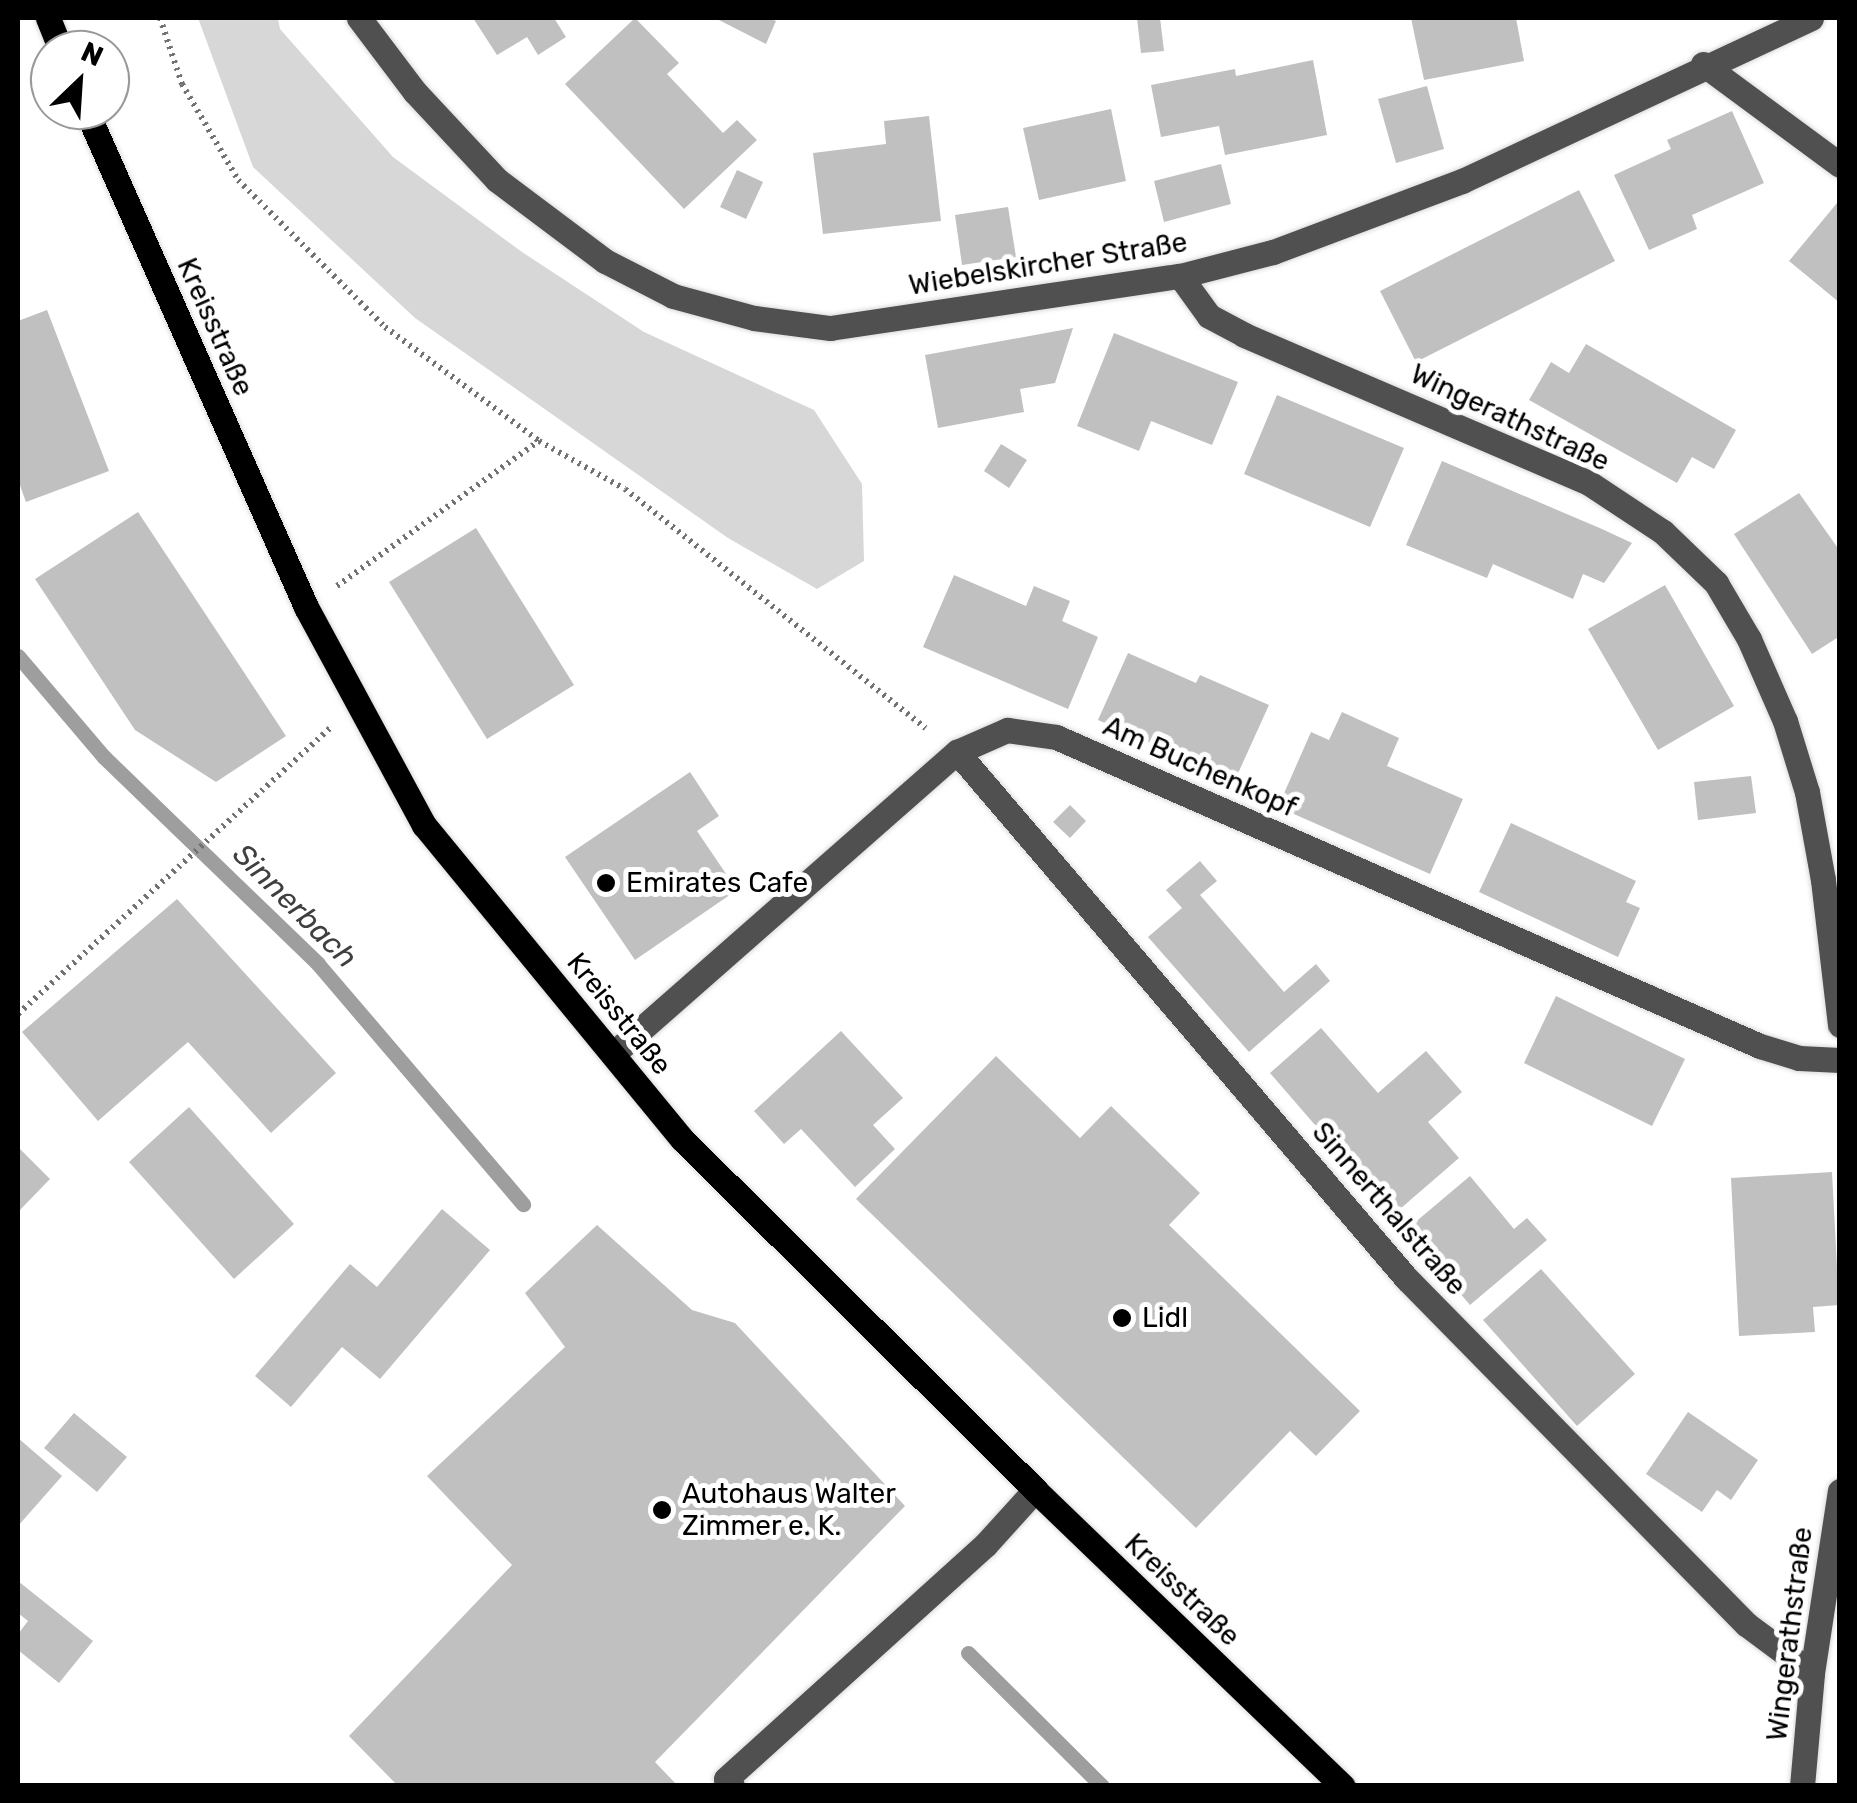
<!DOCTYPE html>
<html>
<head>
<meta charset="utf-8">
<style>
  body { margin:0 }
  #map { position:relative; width:1857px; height:1803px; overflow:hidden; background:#fff; font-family:Rubik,sans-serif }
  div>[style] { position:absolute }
  .green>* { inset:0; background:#d7d7d7 }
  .stream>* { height:15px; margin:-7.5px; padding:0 7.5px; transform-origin:7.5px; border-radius:7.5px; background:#9e9e9e }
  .building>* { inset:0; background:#c0c0c0 }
  .path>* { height:6px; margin-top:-3px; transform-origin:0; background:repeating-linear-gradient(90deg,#727272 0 2.5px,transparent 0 7.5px) }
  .roads { filter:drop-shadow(0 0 2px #dbdbdb) drop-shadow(0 0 2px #dbdbdb) }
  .minor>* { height:25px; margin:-12.5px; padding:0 12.5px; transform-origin:12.5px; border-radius:12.5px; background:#505050 }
  .major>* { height:25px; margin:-12.5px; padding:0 12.5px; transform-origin:12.5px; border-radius:12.5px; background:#000 }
  .dots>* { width:28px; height:28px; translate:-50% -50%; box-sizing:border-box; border:5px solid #fff; border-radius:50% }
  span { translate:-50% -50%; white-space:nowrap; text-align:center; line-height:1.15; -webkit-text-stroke:10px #fff; paint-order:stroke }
  .street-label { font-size:28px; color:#000 }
  .poi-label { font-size:28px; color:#000 }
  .left { translate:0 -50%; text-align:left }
  .water-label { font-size:30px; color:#3f3f3f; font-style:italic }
  .frame { position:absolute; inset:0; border:20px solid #000; pointer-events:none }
  .north { position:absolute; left:30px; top:30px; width:100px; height:100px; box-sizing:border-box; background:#fff; border:2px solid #999; border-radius:50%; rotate:25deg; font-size:28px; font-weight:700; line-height:40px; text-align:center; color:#000 }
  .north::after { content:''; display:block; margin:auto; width:35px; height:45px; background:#000; clip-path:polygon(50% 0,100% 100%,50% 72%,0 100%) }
</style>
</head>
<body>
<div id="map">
  <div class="green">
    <div style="clip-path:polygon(198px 18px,278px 18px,280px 29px,393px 157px,522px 252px,644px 332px,814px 410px,862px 484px,864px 561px,817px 589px,728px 538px,415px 318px,253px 167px)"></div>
  </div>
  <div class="stream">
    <div style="left:18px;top:656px;width:133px;rotate:49.6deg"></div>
    <div style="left:104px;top:757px;width:298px;rotate:44deg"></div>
    <div style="left:318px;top:964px;width:316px;rotate:49.5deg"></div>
    <div style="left:968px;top:1653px;width:189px;rotate:44.8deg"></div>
  </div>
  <div class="building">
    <div style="clip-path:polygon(473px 18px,554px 18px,566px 37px,538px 55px,527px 37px,497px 55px)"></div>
    <div style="clip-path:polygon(635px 18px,679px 63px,667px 74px,723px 133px,737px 120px,757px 140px,684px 209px,565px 84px)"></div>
    <div style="clip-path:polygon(715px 18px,768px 18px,776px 21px,766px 44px)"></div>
    <div style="clip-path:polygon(1137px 18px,1160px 18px,1164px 51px,1141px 53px)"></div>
    <div style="clip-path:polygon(1411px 18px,1516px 18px,1524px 61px,1424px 80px)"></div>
    <div style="clip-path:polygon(1313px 60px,1327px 135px,1225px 155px,1219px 126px,1161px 137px,1151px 85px,1235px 69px,1236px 76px)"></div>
    <div style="clip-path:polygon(1427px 86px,1444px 149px,1396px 163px,1378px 99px)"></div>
    <div style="clip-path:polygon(1111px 109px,1126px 181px,1039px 200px,1023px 128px)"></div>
    <div style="clip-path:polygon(1732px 111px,1764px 183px,1692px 215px,1697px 229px,1649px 250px,1614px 175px,1671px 149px,1667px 140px)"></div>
    <div style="clip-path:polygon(929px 116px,941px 221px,823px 234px,813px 153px,886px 144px,884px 121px)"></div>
    <div style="clip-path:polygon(1221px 164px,1231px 204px,1164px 222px,1154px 181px)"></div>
    <div style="clip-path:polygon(737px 170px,763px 182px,746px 219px,720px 207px)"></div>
    <div style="clip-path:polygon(1579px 190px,1615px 261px,1416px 362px,1380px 291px)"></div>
    <div style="clip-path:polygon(1837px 203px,1840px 205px,1840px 303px,1789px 261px)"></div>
    <div style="clip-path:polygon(1008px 207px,1016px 257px,962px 265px,955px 215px)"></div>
    <div style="clip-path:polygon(47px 310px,109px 471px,26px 502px,18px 480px,18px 321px)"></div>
    <div style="clip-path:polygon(1073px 328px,1055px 383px,1020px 389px,1024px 412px,938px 428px,925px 355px)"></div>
    <div style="clip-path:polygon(1114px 333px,1238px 382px,1212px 445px,1151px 421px,1139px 451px,1077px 426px)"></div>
    <div style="clip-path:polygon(1586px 344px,1736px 430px,1714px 469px,1692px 457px,1677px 483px,1529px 400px,1551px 362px,1569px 373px)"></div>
    <div style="clip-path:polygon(1277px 395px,1404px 448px,1370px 527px,1244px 474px)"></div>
    <div style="clip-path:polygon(1001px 444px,1027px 460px,1009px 488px,984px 471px)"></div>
    <div style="clip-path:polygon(1442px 461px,1602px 529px,1632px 543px,1604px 583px,1583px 574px,1573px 599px,1493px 564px,1487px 578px,1406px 545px)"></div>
    <div style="clip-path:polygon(1799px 493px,1840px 551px,1840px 636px,1812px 654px,1734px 534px)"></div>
    <div style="clip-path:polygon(138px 512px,286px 736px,216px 782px,135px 730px,35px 579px)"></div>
    <div style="clip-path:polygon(476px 528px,574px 685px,487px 739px,389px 582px)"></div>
    <div style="clip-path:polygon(954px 575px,1026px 606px,1034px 586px,1070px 601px,1062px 621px,1098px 637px,1068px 709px,923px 647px)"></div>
    <div style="clip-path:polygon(1665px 585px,1734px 706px,1658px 750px,1588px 629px)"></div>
    <div style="clip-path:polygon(1128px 653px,1196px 683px,1200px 675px,1269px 705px,1235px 780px,1098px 720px)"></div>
    <div style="clip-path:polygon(1342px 712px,1399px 738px,1387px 766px,1463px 799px,1430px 874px,1278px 807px,1311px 732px,1329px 740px)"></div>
    <div style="clip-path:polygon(690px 772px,719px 816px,697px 831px,737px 890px,635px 960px,565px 857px)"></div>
    <div style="clip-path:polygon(1751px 776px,1756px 813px,1698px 820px,1694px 782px)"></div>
    <div style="clip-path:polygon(1070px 805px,1086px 821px,1070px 838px,1053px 822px)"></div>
    <div style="clip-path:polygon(1511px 823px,1636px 881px,1626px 902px,1640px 908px,1618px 957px,1479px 892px)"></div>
    <div style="clip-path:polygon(1200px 861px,1217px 881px,1200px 895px,1284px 992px,1316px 964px,1330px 981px,1249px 1052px,1148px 937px,1182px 908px,1166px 890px)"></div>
    <div style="clip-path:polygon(177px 899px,336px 1073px,271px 1133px,188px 1042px,98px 1121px,22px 1032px)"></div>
    <div style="clip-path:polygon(1556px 996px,1685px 1059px,1652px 1126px,1524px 1063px)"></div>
    <div style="clip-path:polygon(1321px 1028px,1378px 1093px,1426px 1051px,1462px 1092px,1428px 1122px,1459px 1158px,1393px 1215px,1270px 1073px)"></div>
    <div style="clip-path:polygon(841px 1031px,903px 1098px,873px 1125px,895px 1149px,855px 1187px,801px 1129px,784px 1144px,754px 1111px)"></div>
    <div style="clip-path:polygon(996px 1056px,1080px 1138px,1111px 1106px,1200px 1193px,1169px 1225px,1360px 1411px,1316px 1456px,1290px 1431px,1196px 1528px,856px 1199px)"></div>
    <div style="clip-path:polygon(189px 1107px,294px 1224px,234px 1279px,129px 1162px)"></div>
    <div style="clip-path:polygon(18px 1147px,50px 1179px,18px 1212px)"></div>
    <div style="clip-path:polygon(1832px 1172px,1839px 1305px,1813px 1307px,1815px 1332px,1739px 1336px,1731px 1178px)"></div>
    <div style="clip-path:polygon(1470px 1176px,1514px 1229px,1527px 1218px,1547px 1240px,1470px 1305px,1406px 1230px)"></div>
    <div style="clip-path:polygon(442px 1209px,490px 1250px,380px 1379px,342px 1347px,291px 1407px,255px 1376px,350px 1264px,377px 1287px)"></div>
    <div style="clip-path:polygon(597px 1225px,692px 1310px,735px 1323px,905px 1506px,655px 1762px,678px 1786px,398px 1786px,349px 1736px,512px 1565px,427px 1476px,565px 1347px,525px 1293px)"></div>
    <div style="clip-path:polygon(1541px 1269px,1635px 1374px,1577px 1426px,1483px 1320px)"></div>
    <div style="clip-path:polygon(1688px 1412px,1758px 1460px,1731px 1500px,1717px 1490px,1702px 1512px,1646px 1474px)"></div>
    <div style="clip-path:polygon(74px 1413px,127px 1457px,97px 1492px,44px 1448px)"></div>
    <div style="clip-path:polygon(18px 1438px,62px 1476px,18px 1526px)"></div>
    <div style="clip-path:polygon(18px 1581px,93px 1641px,59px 1683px,18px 1650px,18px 1634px,28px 1621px,18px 1613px)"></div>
  </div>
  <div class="path">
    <div style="left:160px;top:18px;width:70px;rotate:71.6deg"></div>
    <div style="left:182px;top:84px;width:111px;rotate:59.7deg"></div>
    <div style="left:238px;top:180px;width:208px;rotate:45deg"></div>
    <div style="left:385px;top:327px;width:192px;rotate:36.5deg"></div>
    <div style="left:539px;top:441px;width:98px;rotate:29.2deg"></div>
    <div style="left:625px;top:489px;width:384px;rotate:38.5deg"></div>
    <div style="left:337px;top:586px;width:249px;rotate:-35.7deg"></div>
    <div style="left:18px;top:1014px;width:423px;rotate:-42.5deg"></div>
  </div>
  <div class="roads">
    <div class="minor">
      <div style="left:359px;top:18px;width:93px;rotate:52.9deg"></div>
      <div style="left:415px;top:92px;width:120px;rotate:47deg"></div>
      <div style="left:497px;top:180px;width:135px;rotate:36.9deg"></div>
      <div style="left:605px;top:261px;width:76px;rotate:27.2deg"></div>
      <div style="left:673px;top:296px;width:84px;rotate:15.2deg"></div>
      <div style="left:754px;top:318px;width:77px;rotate:7.5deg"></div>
      <div style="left:830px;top:328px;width:354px;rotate:-8.5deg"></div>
      <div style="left:1180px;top:276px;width:96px;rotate:-14.5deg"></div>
      <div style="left:1273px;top:252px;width:202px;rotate:-20.6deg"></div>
      <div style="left:1462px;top:181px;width:385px;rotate:-25deg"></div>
      <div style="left:1703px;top:64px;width:170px;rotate:36.4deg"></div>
      <div style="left:1180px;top:276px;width:49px;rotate:54.1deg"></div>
      <div style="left:1209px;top:316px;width:40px;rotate:28deg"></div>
      <div style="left:1244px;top:335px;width:375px;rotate:23.2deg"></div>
      <div style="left:1589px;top:483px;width:89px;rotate:33.5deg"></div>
      <div style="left:1663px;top:532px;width:74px;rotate:43.9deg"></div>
      <div style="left:1716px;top:583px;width:65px;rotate:59.5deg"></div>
      <div style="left:1749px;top:639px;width:90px;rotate:66.3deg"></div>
      <div style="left:1785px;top:721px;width:74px;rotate:72.8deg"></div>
      <div style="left:1807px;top:792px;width:89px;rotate:79.7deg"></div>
      <div style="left:1823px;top:880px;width:146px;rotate:83.3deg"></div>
      <div style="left:957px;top:752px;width:693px;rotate:49.51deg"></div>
      <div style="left:1407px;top:1279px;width:484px;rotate:45.5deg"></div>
      <div style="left:1746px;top:1624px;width:82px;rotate:36.6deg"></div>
      <div style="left:613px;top:1054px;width:458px;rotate:-41.3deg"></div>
      <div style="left:957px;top:752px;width:55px;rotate:-23.7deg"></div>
      <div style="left:1007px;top:730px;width:49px;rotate:8.1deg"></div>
      <div style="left:1056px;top:737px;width:769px;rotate:23.7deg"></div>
      <div style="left:1760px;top:1046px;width:41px;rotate:17.1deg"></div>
      <div style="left:1799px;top:1058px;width:41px;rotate:2.8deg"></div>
      <div style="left:732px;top:1786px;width:9px;rotate:-131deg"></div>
      <div style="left:726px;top:1779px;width:350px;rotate:-42.1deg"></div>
      <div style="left:986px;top:1544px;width:73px;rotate:-47.8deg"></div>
      <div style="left:1802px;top:1786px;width:113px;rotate:-84.9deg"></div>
      <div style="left:1812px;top:1673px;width:184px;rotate:-81.3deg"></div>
    </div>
    <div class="major">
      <div style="left:48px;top:18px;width:35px;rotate:68deg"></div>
      <div style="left:86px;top:110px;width:544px;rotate:66.12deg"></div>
      <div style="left:306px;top:607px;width:248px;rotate:61.6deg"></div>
      <div style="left:424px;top:825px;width:406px;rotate:50.6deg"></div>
      <div style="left:682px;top:1139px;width:498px;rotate:44.8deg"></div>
      <div style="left:1035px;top:1490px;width:427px;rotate:43.9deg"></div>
    </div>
  </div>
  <div class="dots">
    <div style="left:606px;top:883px;background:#000"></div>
    <div style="left:1122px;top:1318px;background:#000"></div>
    <div style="left:662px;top:1510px;background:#000"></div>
  </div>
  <div class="street-label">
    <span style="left:1048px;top:264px;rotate:-9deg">Wiebelskircher Straße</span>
    <span style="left:215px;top:327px;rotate:66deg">Kreisstraße</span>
    <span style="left:1510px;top:418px;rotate:25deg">Wingerathstraße</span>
    <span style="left:1200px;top:767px;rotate:24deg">Am Buchenkopf</span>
    <span style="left:619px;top:1014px;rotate:51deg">Kreisstraße</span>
    <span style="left:1389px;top:1209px;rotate:49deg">Sinnerthalstraße</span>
    <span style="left:1182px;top:1590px;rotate:44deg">Kreisstraße</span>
    <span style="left:1790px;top:1634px;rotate:-83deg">Wingerathstraße</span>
  </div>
  <div class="poi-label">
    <span class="left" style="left:626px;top:883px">Emirates Cafe</span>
    <span class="left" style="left:1142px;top:1318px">Lidl</span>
    <span class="left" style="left:682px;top:1510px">Autohaus Walter<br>Zimmer e. K.</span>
  </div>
  <div class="water-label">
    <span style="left:295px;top:906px;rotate:45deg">Sinnerbach</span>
  </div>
  <div class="frame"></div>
  <div class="north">N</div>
</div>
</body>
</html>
